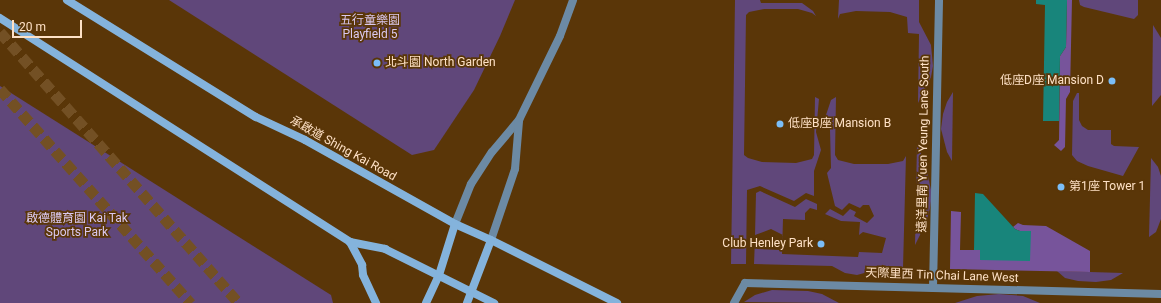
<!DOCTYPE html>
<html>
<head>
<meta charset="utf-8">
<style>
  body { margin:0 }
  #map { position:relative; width:1161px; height:303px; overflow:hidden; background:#5a3608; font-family:Roboto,"Noto Sans TC",sans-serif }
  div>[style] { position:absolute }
  .green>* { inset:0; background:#60477a }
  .forest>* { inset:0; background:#77549b }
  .water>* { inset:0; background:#18857b }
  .trunk-tunnel>* { height:11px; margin-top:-5.5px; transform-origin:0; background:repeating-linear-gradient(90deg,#735024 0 11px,transparent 0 16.5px) }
  .pedestrian>* { height:8px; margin:-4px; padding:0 4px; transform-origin:4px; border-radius:4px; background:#6c8aa4 }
  .minor>* { height:8px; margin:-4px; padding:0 4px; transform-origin:4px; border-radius:4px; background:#6c8aa4 }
  .secondary>* { height:8px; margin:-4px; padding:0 4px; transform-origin:4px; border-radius:4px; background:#84b3dc }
  .dots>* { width:11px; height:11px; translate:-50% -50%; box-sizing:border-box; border:2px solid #5a3608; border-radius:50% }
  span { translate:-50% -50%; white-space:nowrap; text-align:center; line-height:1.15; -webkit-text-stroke:3.5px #5a3608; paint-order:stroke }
  .park-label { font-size:12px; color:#dac8f0 }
  .poi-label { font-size:12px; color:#fee1c6 }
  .left { translate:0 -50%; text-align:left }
  .right { translate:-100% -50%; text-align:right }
  .street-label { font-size:12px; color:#fee1c6 }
  .scale { position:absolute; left:12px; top:20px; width:70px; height:18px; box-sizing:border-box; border:2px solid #fee1c6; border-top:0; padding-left:5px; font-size:12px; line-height:14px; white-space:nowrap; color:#fee1c6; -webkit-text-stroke:3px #5a3608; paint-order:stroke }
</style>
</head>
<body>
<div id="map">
  <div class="green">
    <div style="clip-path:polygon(169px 0,515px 0,500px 36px,474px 90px,434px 150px,412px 155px)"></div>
    <div style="clip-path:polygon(735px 0,760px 0,761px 3px,802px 3px,813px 11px,816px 16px,812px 13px,798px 9px,764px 9px,749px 12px,746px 15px,744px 155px,748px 158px,762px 162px,796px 163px,812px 159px,814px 155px,815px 97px,819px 99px,816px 132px,821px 150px,814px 171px,814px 196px,806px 193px,794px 201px,760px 186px,747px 190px,746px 264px,731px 264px)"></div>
    <div style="clip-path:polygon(839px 0,919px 0,919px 22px,931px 45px,933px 66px,931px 77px,918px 103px,919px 34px,908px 33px,907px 17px,890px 12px,856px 11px,840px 14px,838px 19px)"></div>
    <div style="clip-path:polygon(1079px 0,1138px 0,1138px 15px,1134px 19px,1084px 7px,1080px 5px)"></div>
    <div style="clip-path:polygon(1153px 25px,1161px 38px,1161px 95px,1152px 106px)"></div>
    <div style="clip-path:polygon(0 86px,331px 295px,333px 303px,0 303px)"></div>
    <div style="clip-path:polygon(953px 92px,952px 161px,947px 152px,941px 129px,943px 114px,947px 102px)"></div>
    <div style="clip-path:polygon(1077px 93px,1079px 93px,1079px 120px,1082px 126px,1088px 130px,1111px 130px,1111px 144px,1114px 146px,1139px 147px,1123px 176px,1088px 166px,1077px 161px,1072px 155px,1073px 101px)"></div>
    <div style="clip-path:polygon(836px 97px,835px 155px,838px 160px,854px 164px,888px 164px,903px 161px,906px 156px,903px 268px,886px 267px,857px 275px,845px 273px,832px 266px,754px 264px,755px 239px,757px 249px,779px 250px,783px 235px,771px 229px,755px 235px,756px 193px,760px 191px,795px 207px,806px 199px,817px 204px,817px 210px,810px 208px,805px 213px,805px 220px,783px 219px,782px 254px,858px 257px,859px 252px,882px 253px,886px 238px,863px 232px,859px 235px,860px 222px,841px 221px,825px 214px,830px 209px,843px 216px,850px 209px,856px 212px,854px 216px,867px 223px,874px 216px,869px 205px,863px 205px,860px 208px,849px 203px,842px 210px,835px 206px,827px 173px,831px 168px,830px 130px,826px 115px,831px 100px)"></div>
    <div style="clip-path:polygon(917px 144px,925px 163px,932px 194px,930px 208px,926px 223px,915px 245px)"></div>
    <div style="clip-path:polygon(1151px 158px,1158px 167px,1161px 176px,1161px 219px,1156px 232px,1149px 237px)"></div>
    <div style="clip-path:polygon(1057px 271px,1123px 273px,1111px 280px,1096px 282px,1078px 281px,1065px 278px)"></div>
    <div style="clip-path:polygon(772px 290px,808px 291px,822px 294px,839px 303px,744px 302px,755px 295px)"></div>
    <div style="clip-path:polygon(999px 294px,1023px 296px,1040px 303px,955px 303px,977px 296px)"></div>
  </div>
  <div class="forest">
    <div style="clip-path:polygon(1067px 0,1072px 0,1070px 92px,1066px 99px,1065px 147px,1061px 151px,1054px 145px,1059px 140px,1060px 56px,1066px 47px)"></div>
    <div style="clip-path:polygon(951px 211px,961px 212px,960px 250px,980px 250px,980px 260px,1031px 232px,1020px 231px,1015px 229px,1013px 227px,1018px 223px,1023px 225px,1046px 226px,1090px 251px,1090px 272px,950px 269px)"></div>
  </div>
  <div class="water">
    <div style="clip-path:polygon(1036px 0,1067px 0,1066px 47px,1060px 56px,1059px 121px,1043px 121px,1045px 5px,1036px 4px)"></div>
    <div style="clip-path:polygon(975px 193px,983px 194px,1015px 229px,1020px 231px,1031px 231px,1030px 261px,980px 260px,980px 250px,974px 250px)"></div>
  </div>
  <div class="trunk-tunnel">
    <div style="left:0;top:32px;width:361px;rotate:48.6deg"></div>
    <div style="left:0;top:89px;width:287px;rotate:48.3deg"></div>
  </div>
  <div class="pedestrian">
    <div style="left:933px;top:288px;width:288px;rotate:-88.8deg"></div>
    <div style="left:734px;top:303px;width:23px;rotate:-61deg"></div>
    <div style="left:745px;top:283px;width:416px;rotate:1.5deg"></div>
  </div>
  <div class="minor">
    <div style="left:455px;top:224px;width:43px;rotate:-68.2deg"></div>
    <div style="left:471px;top:184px;width:38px;rotate:-57deg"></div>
    <div style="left:492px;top:152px;width:42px;rotate:-49.8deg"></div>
    <div style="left:519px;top:120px;width:93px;rotate:-64deg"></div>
    <div style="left:560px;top:36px;width:38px;rotate:-70deg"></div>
    <div style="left:491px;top:240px;width:75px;rotate:-71.3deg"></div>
    <div style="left:515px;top:169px;width:48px;rotate:-85.2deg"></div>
  </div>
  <div class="secondary">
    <div style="left:67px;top:0;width:222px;rotate:31.8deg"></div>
    <div style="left:256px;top:117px;width:54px;rotate:25.1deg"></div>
    <div style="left:305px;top:140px;width:172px;rotate:29.2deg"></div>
    <div style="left:455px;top:224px;width:39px;rotate:24deg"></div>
    <div style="left:491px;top:240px;width:141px;rotate:26.6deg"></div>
    <div style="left:0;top:18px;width:416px;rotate:32.6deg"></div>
    <div style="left:350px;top:242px;width:36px;rotate:11deg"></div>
    <div style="left:385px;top:249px;width:122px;rotate:26.4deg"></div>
    <div style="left:350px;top:242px;width:26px;rotate:62deg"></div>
    <div style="left:362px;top:265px;width:10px;rotate:84deg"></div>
    <div style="left:363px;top:275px;width:31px;rotate:65deg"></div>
    <div style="left:426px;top:303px;width:31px;rotate:-65deg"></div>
    <div style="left:439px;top:275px;width:53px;rotate:-72.6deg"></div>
    <div style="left:467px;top:303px;width:67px;rotate:-69.1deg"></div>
  </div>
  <div class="dots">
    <div style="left:377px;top:63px;background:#7bbef8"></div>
    <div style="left:1112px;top:81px;background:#7bbef8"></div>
    <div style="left:780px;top:124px;background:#7bbef8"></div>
    <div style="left:1061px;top:187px;background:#7bbef8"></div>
    <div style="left:821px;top:244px;background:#7bbef8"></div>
  </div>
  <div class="park-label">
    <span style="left:370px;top:28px">五行童樂園<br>Playfield 5</span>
    <span style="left:77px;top:226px">啟德體育園 Kai Tak<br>Sports Park</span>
  </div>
  <div class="poi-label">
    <span class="left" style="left:385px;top:63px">北斗園 North Garden</span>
    <span class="right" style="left:1104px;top:81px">低座D座 Mansion D</span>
    <span class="left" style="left:788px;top:124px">低座B座 Mansion B</span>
    <span class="left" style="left:1069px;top:187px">第1座 Tower 1</span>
    <span class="right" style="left:813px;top:244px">Club Henley Park</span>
  </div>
  <div class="street-label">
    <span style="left:924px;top:144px;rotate:-89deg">遠洋里南 Yuen Yeung Lane South</span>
    <span style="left:343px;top:149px;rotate:29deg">承啟道 Shing Kai Road</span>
    <span style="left:942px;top:276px;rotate:2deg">天際里西 Tin Chai Lane West</span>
  </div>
  <div class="scale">20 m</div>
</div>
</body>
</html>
